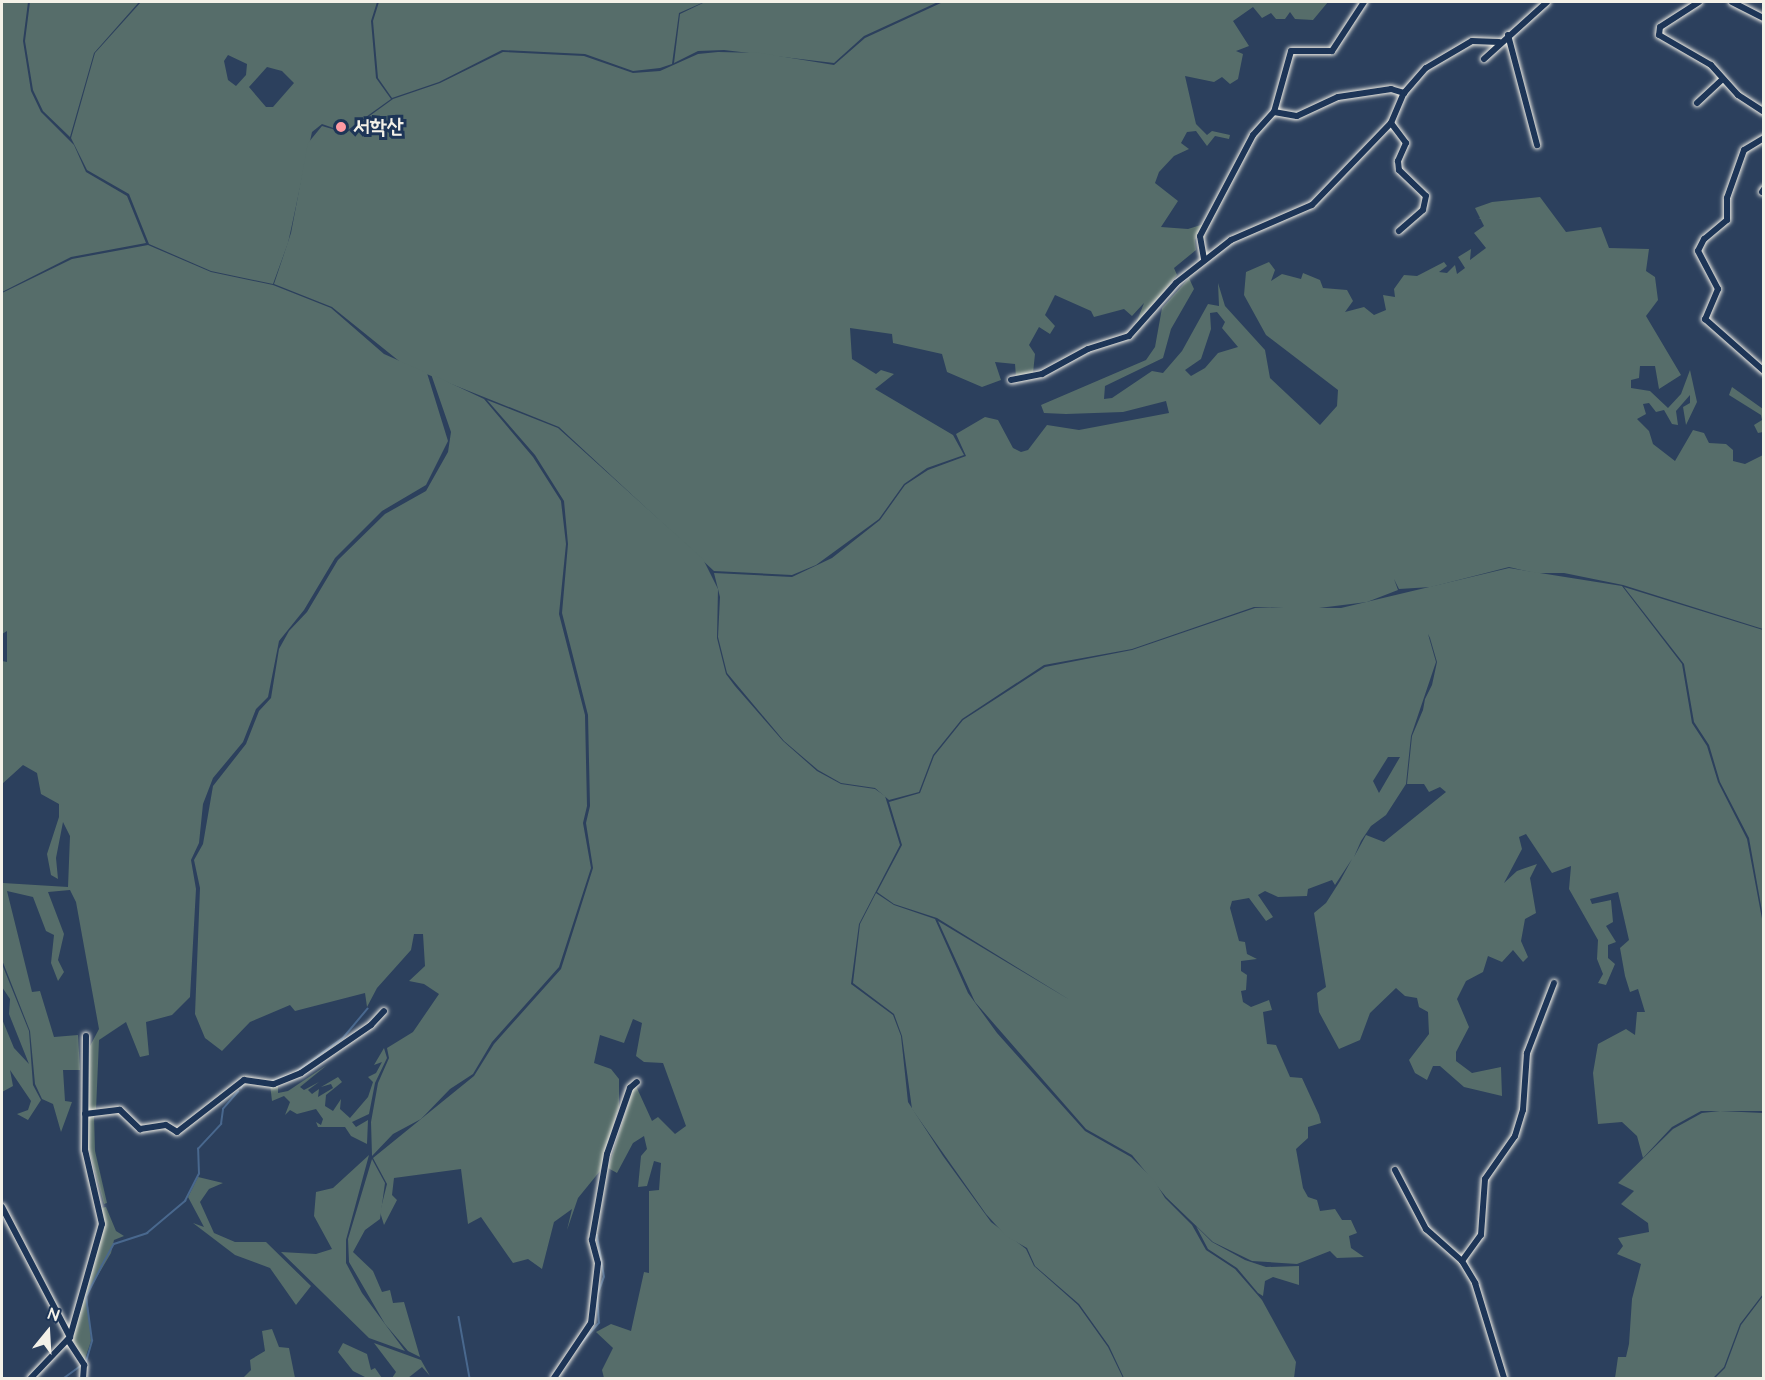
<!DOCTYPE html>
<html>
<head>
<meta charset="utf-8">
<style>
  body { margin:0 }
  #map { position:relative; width:1765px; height:1380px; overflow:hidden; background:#2c405d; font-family:"Architects Daughter","Poor Story",sans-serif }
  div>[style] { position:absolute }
  .green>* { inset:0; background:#566d6a }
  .stream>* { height:1.5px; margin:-0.75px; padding:0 0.75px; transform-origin:0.75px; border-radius:0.75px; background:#49688e }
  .roads { filter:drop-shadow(0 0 2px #f4f1e8) drop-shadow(0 0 2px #f4f1e8) }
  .street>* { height:6px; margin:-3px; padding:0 3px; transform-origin:3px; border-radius:3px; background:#1d3557 }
  .dots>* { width:16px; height:16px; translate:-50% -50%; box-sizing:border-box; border:3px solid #1d3557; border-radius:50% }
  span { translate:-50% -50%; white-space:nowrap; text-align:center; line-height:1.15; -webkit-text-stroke:6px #1d3557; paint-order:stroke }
  .poi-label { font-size:21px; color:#f4f1e8; font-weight:700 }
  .left { translate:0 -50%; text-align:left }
  .frame { position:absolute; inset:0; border:3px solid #f4f1e8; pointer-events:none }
  .north { position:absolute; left:18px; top:1302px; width:60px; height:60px; -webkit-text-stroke:4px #1d3557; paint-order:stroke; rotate:18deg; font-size:16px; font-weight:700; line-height:24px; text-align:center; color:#f4f1e8 }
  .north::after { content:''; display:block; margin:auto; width:21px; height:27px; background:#f4f1e8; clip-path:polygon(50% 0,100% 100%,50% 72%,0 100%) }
</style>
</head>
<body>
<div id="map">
  <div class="green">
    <div style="clip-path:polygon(2px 2px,28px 2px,23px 41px,31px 91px,41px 112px,74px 145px,86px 172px,127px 196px,146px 243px,71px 257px,2px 292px)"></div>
    <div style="clip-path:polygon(30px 2px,139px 2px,94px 53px,70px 137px,43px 111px,33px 90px,25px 41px)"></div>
    <div style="clip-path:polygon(evenodd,141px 2px,377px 2px,371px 21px,376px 78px,391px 99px,345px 132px,322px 124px,312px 132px,288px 243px,273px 284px,211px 271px,149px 244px,129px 194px,87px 170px,71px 138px,95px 53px,141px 2px,228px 55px,247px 64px,246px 75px,236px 86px,228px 80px,224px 61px,228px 55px,141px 2px,267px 67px,282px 71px,294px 83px,273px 107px,266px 107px,249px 87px,267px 67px)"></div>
    <div style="clip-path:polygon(379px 2px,704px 2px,679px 13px,672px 64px,660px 68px,633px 71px,585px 54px,502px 50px,439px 82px,392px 98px,378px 78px,373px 21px)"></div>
    <div style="clip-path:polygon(705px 2px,938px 2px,864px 36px,834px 63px,724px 50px,698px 51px,674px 63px,680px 14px)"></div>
    <div style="clip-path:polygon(943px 2px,1328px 2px,1313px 20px,1295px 19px,1290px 12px,1285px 19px,1276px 19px,1271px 13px,1262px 18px,1253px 7px,1233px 21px,1249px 46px,1236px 51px,1243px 54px,1238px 79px,1230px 84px,1222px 77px,1214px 82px,1185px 76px,1196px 124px,1207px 135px,1212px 131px,1230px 135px,1229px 139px,1215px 136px,1207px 146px,1196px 131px,1187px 132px,1181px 143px,1189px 149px,1174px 156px,1159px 172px,1155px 183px,1178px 201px,1161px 227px,1188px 229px,1204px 224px,1195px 240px,1196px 250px,1174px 268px,1177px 275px,1134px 329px,1144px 303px,1132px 316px,1124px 309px,1094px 317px,1091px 311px,1055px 295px,1045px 315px,1055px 326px,1050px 334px,1039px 327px,1029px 345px,1035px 354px,1033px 373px,1016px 377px,1015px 364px,995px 362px,1001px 380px,982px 387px,947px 372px,942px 354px,893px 343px,892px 334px,850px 328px,852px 359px,876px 374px,881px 370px,894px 374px,875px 389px,953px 435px,964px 455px,927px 468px,904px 484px,879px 519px,816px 565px,792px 575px,714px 571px,559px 427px,404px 365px,332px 307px,274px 284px,291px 233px,308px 143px,322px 126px,346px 133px,393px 99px,440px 83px,503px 52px,584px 56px,633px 73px,660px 71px,698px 54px,718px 52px,761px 53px,834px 65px,865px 38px)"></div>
    <div style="clip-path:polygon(evenodd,1540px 197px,1566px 232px,1601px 227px,1609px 248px,1649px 249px,1646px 271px,1655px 277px,1658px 300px,1646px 316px,1681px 375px,1659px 389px,1655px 366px,1640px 366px,1639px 378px,1631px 380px,1631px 388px,1650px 391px,1668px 408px,1681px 394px,1690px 370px,1697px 402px,1686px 425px,1683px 407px,1690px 403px,1690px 395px,1676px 411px,1678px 425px,1672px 424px,1664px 410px,1656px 412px,1649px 403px,1643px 404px,1646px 414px,1637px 419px,1649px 431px,1653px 444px,1675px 461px,1693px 430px,1704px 433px,1709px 443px,1726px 444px,1733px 450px,1733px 461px,1745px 464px,1763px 455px,1763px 629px,1623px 585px,1564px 573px,1535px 573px,1509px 567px,1431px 587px,1399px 589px,1394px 579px,1398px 590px,1367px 602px,1311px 609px,1254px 607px,1132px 649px,1044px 665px,962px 719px,933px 755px,919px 792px,889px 800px,875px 788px,841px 783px,818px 770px,784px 741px,727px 673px,718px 637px,720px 597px,714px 573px,792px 577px,832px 558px,880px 520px,905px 485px,928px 470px,966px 456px,956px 434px,985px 417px,998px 420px,1013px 448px,1021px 452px,1028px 450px,1047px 425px,1079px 430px,1169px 413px,1166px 401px,1123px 412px,1066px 414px,1044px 413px,1041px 405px,1146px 360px,1155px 347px,1162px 308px,1189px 278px,1194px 289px,1171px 329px,1163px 358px,1105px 386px,1104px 399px,1112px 398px,1152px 371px,1163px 373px,1182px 351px,1208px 304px,1219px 306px,1218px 283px,1225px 306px,1265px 350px,1270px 378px,1320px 425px,1337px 406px,1338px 390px,1266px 335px,1244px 295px,1246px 272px,1269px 262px,1275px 270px,1271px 281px,1282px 274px,1301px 279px,1303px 273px,1320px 280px,1323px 288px,1347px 290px,1353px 301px,1345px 312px,1364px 307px,1374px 315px,1386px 310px,1383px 295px,1395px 297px,1394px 289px,1404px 275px,1417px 276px,1444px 262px,1447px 266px,1439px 272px,1447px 273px,1455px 265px,1457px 274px,1465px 268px,1458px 257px,1471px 249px,1470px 260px,1486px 248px,1474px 233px,1484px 226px,1475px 208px,1492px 202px,1540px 197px,1217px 312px,1225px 322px,1222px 328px,1238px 347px,1218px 353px,1205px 368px,1191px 376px,1185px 370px,1201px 359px,1211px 329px,1210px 313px,1217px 312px)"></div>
    <div style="clip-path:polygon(148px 245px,211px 272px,273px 285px,331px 308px,384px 354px,427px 373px,448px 441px,426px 485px,382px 511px,335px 558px,304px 610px,279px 641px,268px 697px,256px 709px,243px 742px,213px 778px,203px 804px,199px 843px,191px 860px,196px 889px,190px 997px,172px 1015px,146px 1022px,149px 1055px,140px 1057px,126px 1022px,99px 1040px,96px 1110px,88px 1113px,90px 1046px,99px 1029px,76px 902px,70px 890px,48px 892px,64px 934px,58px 960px,64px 972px,58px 981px,51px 963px,54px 935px,46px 931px,33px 897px,7px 891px,32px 992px,40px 991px,54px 1037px,78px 1035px,80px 1070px,63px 1070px,65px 1101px,72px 1102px,61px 1132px,53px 1104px,42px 1099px,35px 1084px,30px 1031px,2px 960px,3px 883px,68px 887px,70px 836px,63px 822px,56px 858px,58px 879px,51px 875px,47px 854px,59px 817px,59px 804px,41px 794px,37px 773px,23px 765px,2px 784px,2px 661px,7px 662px,7px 631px,2px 634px,2px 293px,72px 259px)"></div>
    <div style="clip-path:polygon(431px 374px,484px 399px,533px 457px,561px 501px,566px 544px,559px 614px,585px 715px,587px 806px,583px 823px,591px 868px,559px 967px,492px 1042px,473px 1074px,450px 1089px,421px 1119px,393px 1134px,372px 1156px,371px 1122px,378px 1083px,389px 1058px,387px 1048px,413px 1032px,439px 994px,424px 984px,409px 981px,425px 966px,423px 934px,414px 934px,411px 950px,377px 988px,367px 1007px,365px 993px,295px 1011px,290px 1005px,250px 1022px,222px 1051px,205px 1038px,195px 1014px,200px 888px,194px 860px,203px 844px,213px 786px,246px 744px,259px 711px,271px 698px,279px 649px,289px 631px,307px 612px,338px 560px,385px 514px,426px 491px,448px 452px,451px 432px)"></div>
    <div style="clip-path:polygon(1732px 387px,1763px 409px,1763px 432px,1758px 433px,1754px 425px,1762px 420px,1761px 415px,1729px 395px)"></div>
    <div style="clip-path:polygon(487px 400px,558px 428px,703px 559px,718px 589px,717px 638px,726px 674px,735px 686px,783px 741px,817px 771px,841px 784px,875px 789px,885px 796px,900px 845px,859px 924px,851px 984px,893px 1015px,901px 1036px,908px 1102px,943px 1156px,991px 1222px,1026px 1249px,1034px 1266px,1078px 1305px,1108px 1347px,1123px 1378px,604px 1378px,602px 1370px,613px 1348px,596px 1332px,611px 1324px,631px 1331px,644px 1272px,649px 1273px,649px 1191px,659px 1190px,661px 1163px,654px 1161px,647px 1186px,638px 1187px,641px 1156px,647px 1149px,644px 1136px,633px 1143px,617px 1173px,608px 1168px,633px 1089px,636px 1086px,652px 1121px,658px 1117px,675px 1134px,686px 1126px,663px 1063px,644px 1062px,636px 1056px,642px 1023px,633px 1019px,624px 1043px,600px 1035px,594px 1063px,611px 1069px,619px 1079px,619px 1107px,600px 1171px,578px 1198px,567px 1230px,572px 1209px,554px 1222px,542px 1269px,528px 1259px,513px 1263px,481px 1217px,468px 1224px,461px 1169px,394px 1178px,392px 1195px,397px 1200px,384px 1225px,380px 1212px,387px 1184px,373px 1158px,474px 1076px,494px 1044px,561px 969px,593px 868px,586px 823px,590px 806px,588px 715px,562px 613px,568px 544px,564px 501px,535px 455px)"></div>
    <div style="clip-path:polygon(evenodd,1509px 568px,1622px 586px,1682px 664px,1692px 723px,1707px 746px,1718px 782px,1747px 839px,1763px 924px,1763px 1111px,1701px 1111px,1672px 1127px,1643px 1158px,1637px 1136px,1622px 1122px,1598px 1124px,1593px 1073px,1598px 1044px,1626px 1029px,1635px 1035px,1637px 1012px,1645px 1012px,1638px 989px,1630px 992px,1625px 976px,1620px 948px,1629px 940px,1618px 892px,1590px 899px,1592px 904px,1611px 900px,1613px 922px,1606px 926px,1616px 942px,1608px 945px,1608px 958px,1615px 964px,1606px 985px,1598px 983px,1603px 974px,1597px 959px,1598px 940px,1569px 889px,1571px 866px,1552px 873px,1526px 834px,1519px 837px,1522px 849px,1504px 883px,1517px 871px,1537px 864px,1530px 878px,1536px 913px,1525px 919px,1521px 941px,1528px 957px,1523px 962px,1513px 950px,1502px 962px,1488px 956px,1483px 972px,1466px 981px,1457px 999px,1469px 1027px,1456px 1052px,1456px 1061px,1472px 1073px,1501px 1067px,1502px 1096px,1464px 1087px,1440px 1066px,1433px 1066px,1427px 1080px,1415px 1073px,1409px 1060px,1429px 1034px,1428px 1012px,1419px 1007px,1417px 998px,1405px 996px,1396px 988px,1370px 1013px,1360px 1040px,1339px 1049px,1319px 1012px,1317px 993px,1326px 987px,1314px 913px,1326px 903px,1340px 881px,1352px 859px,1335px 885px,1332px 880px,1308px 889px,1307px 896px,1278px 897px,1265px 891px,1258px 895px,1273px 917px,1266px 921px,1249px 898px,1232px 901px,1230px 908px,1239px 941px,1245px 942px,1247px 954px,1257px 959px,1241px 961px,1241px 971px,1247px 975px,1246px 990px,1241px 991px,1243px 1002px,1251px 1007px,1269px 1000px,1272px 1010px,1263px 1012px,1267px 1044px,1276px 1045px,1290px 1077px,1302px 1078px,1319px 1115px,1321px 1123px,1308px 1127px,1308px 1138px,1296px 1149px,1303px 1188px,1308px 1197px,1317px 1200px,1320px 1211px,1335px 1209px,1342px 1220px,1351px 1220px,1357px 1233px,1349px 1236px,1351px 1248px,1364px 1257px,1337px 1258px,1330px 1251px,1297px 1264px,1252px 1261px,1213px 1242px,1166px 1197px,1132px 1155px,1086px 1129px,975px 1002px,938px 921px,1070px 1000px,937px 918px,894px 904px,877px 892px,902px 845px,889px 802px,920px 793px,934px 756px,963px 720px,1045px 667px,1132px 650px,1255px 608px,1341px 608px,1509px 568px,1428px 634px,1430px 638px,1437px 662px,1432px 685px,1425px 699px,1423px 710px,1412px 736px,1407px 784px,1424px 784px,1429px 792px,1440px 787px,1446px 792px,1384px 842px,1366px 835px,1354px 857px,1361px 841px,1371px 826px,1386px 815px,1406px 784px,1411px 736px,1436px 662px,1428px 634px,1509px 568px,1388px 757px,1400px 757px,1379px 793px,1373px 781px,1388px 757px)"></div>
    <div style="clip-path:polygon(1624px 587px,1763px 630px,1763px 917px,1749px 838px,1720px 782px,1709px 745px,1694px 722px,1684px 664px)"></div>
    <div style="clip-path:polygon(876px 893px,894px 905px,935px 919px,968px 993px,997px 1033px,1085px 1131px,1131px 1157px,1154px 1180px,1165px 1198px,1192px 1225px,1206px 1250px,1235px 1269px,1262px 1300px,1296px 1362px,1294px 1378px,1124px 1378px,1109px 1346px,1079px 1304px,1035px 1266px,1027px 1248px,1006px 1236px,986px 1214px,912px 1109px,902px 1036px,894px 1014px,853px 983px,860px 924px)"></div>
    <div style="clip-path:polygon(2px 964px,29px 1031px,33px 1085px,41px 1100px,28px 1120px,17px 1114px,28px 1110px,31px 1101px,10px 1070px,13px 1086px,2px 1092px,2px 1019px,14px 1048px,29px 1064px,9px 1014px,10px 999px,2px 987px)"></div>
    <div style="clip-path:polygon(384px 1048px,387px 1058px,375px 1083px,369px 1114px,352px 1122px,356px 1127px,368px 1120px,367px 1144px,351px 1136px,345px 1127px,318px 1127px,316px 1122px,321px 1125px,323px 1119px,316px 1109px,297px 1114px,290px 1110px,285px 1115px,290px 1102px,284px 1096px,272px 1101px,270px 1084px,278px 1085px,278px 1093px,288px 1091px,327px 1065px,300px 1087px,304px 1090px,319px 1082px,308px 1090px,312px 1094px,319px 1089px,318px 1097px,333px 1088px,331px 1084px,321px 1087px,338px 1077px,342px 1082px,326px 1095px,325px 1106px,333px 1111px,341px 1099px,340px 1109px,350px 1118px,368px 1097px,373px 1082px,368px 1077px,376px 1073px,382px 1062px,374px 1065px)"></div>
    <div style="clip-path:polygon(1720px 1111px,1763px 1113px,1763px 1294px,1740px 1324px,1724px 1367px,1713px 1378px,1615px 1378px,1618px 1357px,1626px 1357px,1629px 1344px,1632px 1299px,1641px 1264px,1617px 1254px,1623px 1246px,1618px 1238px,1649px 1232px,1648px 1223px,1621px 1204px,1634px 1191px,1618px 1183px,1673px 1129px,1702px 1113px)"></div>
    <div style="clip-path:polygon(94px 1116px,95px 1151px,107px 1203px,104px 1204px,86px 1139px,87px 1118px)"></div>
    <div style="clip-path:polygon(369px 1155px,346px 1240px,346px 1263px,362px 1293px,405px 1351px,369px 1338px,281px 1252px,316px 1254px,332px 1249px,314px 1216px,316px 1192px,333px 1188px)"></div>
    <div style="clip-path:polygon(372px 1159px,385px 1183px,380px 1219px,365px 1230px,353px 1252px,373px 1271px,382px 1292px,390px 1290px,393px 1303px,404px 1302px,420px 1357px,408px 1351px,385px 1324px,349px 1262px,348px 1239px)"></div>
    <div style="clip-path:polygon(198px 1177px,223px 1183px,209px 1189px,200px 1202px,214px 1233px,235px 1242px,266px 1242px,311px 1286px,296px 1305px,270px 1268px,235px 1255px,193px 1223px,204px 1227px,188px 1197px)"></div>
    <div style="clip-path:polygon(106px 1207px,116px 1231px,124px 1236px,114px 1240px,111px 1253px,87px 1294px,91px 1341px,84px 1362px,72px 1338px,103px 1226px,101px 1208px)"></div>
    <div style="clip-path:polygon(1196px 1226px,1212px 1242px,1245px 1260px,1266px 1267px,1299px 1266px,1299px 1285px,1273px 1277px,1265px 1281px,1263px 1296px,1258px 1293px,1237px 1268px,1208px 1249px)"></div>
    <div style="clip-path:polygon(1763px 1296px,1763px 1378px,1715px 1378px,1725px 1368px,1741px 1325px)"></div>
    <div style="clip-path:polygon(272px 1329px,279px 1347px,289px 1348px,295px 1378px,243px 1378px,251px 1370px,250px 1360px,265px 1351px,262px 1331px)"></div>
    <div style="clip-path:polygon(343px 1343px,367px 1354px,371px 1370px,375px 1368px,382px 1378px,367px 1378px,353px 1371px,338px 1352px)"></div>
    <div style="clip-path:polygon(374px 1343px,421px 1360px,430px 1376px,422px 1367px,408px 1378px,392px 1378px,396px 1372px)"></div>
  </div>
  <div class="stream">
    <div style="left:296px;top:1072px;width:58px;rotate:-35.9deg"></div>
    <div style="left:343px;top:1038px;width:38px;rotate:-50deg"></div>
    <div style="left:272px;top:1081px;width:21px;rotate:-19deg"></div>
    <div style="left:241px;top:1088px;width:6px;rotate:-59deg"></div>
    <div style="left:459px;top:1317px;width:62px;rotate:79.8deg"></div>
    <div style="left:578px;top:1347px;width:32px;rotate:-49deg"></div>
    <div style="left:599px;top:1323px;width:27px;rotate:-94deg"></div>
    <div style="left:597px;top:1296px;width:20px;rotate:-70deg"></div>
    <div style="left:604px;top:1277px;width:42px;rotate:-99.7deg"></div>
    <div style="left:86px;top:1362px;width:22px;rotate:-74deg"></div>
    <div style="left:92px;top:1341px;width:44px;rotate:-97.8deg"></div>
    <div style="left:86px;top:1297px;width:34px;rotate:-63deg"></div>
    <div style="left:101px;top:1267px;width:26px;rotate:-61deg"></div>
    <div style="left:114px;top:1244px;width:35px;rotate:-18deg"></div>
    <div style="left:147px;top:1233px;width:50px;rotate:-40.1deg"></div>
    <div style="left:185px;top:1201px;width:30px;rotate:-63deg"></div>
    <div style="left:199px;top:1174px;width:25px;rotate:-92deg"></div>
    <div style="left:198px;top:1149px;width:34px;rotate:-47deg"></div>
    <div style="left:221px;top:1124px;width:15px;rotate:-82deg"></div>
    <div style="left:223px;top:1109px;width:23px;rotate:-49deg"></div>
    <div style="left:64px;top:1378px;width:22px;rotate:-36deg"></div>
  </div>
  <div class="roads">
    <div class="street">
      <div style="left:1699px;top:2px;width:46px;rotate:147.3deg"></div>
      <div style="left:1660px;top:27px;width:8px;rotate:97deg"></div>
      <div style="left:1659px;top:35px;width:60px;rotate:30deg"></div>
      <div style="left:1711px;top:65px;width:40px;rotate:48deg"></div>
      <div style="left:1738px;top:95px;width:31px;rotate:33deg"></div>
      <div style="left:1732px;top:2px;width:36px;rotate:27deg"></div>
      <div style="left:1508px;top:35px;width:114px;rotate:75.2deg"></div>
      <div style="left:1484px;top:59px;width:85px;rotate:-42.1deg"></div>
      <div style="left:1697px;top:103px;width:35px;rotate:-43deg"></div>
      <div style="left:1274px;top:112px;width:23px;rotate:10deg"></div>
      <div style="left:1297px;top:116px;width:45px;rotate:-24.9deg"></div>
      <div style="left:1338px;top:97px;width:54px;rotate:-8.6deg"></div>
      <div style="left:1391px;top:89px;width:14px;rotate:17deg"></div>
      <div style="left:1391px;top:123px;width:25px;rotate:53deg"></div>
      <div style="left:1406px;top:143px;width:20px;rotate:114deg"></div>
      <div style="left:1398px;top:161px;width:9px;rotate:84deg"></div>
      <div style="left:1399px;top:170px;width:37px;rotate:44deg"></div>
      <div style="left:1426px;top:196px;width:14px;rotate:102deg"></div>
      <div style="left:1423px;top:210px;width:32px;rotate:139deg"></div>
      <div style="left:1764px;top:138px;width:23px;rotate:149deg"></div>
      <div style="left:1744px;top:150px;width:51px;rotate:109.5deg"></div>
      <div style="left:1727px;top:198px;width:22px;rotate:90deg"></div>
      <div style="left:1727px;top:220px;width:30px;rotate:140deg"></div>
      <div style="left:1704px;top:239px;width:13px;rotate:117deg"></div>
      <div style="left:1698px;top:251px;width:43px;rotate:62.2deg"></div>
      <div style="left:1718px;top:289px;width:33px;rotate:113deg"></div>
      <div style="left:1705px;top:319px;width:79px;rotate:41.4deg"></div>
      <div style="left:1762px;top:192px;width:4px;rotate:-56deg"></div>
      <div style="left:1204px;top:259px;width:23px;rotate:-100deg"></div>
      <div style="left:1200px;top:236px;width:114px;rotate:-62.3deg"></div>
      <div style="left:1253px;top:135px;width:31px;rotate:-48deg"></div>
      <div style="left:1274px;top:112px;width:63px;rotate:-74.4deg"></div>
      <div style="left:1291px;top:51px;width:41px"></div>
      <div style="left:1332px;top:51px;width:59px;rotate:-56.9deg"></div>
      <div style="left:1011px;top:380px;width:32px;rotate:-11deg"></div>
      <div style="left:1042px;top:374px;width:52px;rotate:-28.5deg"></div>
      <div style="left:1088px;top:349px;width:43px;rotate:-17.6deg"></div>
      <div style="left:1129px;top:336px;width:71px;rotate:-48.4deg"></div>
      <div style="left:1176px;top:283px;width:70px;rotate:-38deg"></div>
      <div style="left:1231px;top:240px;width:88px;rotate:-23.4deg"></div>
      <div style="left:1312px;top:205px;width:114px;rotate:-46.1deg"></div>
      <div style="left:1391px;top:123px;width:33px;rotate:-67deg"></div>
      <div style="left:1404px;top:93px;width:33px;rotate:-49deg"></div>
      <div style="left:1426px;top:68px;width:53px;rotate:-30.4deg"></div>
      <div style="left:1472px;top:41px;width:27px;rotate:2deg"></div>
      <div style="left:85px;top:1114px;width:35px;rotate:-7deg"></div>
      <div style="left:120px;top:1110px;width:28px;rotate:44deg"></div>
      <div style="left:140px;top:1129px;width:26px;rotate:-9deg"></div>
      <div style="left:166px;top:1125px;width:13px;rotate:32deg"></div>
      <div style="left:177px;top:1132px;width:85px;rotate:-37.8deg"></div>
      <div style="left:244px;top:1080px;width:30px;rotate:8deg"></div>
      <div style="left:274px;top:1084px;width:29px;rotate:-22deg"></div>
      <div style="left:301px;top:1073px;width:85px;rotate:-34.4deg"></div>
      <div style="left:371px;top:1025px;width:19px;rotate:-47deg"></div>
      <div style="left:1395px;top:1170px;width:67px;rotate:62.3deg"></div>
      <div style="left:1426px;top:1229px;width:48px;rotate:41.6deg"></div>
      <div style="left:1462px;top:1261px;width:26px;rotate:59deg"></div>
      <div style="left:1475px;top:1283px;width:99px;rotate:73deg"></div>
      <div style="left:2px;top:1207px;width:147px;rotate:62.4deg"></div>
      <div style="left:70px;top:1337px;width:57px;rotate:133.6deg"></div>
      <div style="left:1462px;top:1261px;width:32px;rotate:-54deg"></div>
      <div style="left:1481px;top:1235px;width:56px;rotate:-85.9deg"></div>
      <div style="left:1485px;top:1179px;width:52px;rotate:-55.1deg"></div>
      <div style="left:1515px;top:1136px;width:27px;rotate:-73deg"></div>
      <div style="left:1523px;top:1110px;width:57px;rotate:-86deg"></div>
      <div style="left:1527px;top:1053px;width:75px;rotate:-68.9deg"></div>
      <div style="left:70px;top:1337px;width:117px;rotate:-74.2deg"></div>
      <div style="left:102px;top:1224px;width:76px;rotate:-102.9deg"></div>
      <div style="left:85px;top:1150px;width:114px;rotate:-89.5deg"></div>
      <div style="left:68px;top:1340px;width:30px;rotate:57deg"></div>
      <div style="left:84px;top:1365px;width:13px;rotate:94deg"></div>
      <div style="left:554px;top:1378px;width:66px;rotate:-56.1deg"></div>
      <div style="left:591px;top:1323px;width:60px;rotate:-83.3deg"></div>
      <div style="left:598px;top:1263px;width:24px;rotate:-105deg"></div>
      <div style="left:592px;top:1240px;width:87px;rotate:-80.1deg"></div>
      <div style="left:607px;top:1154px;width:70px;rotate:-70.8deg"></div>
      <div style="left:630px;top:1088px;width:9px;rotate:-41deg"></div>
    </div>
  </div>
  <div class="dots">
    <div style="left:341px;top:127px;background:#ff9aa2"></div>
  </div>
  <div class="poi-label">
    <span class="left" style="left:353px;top:127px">서학산</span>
  </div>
  <div class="frame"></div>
  <div class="north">N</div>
</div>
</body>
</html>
